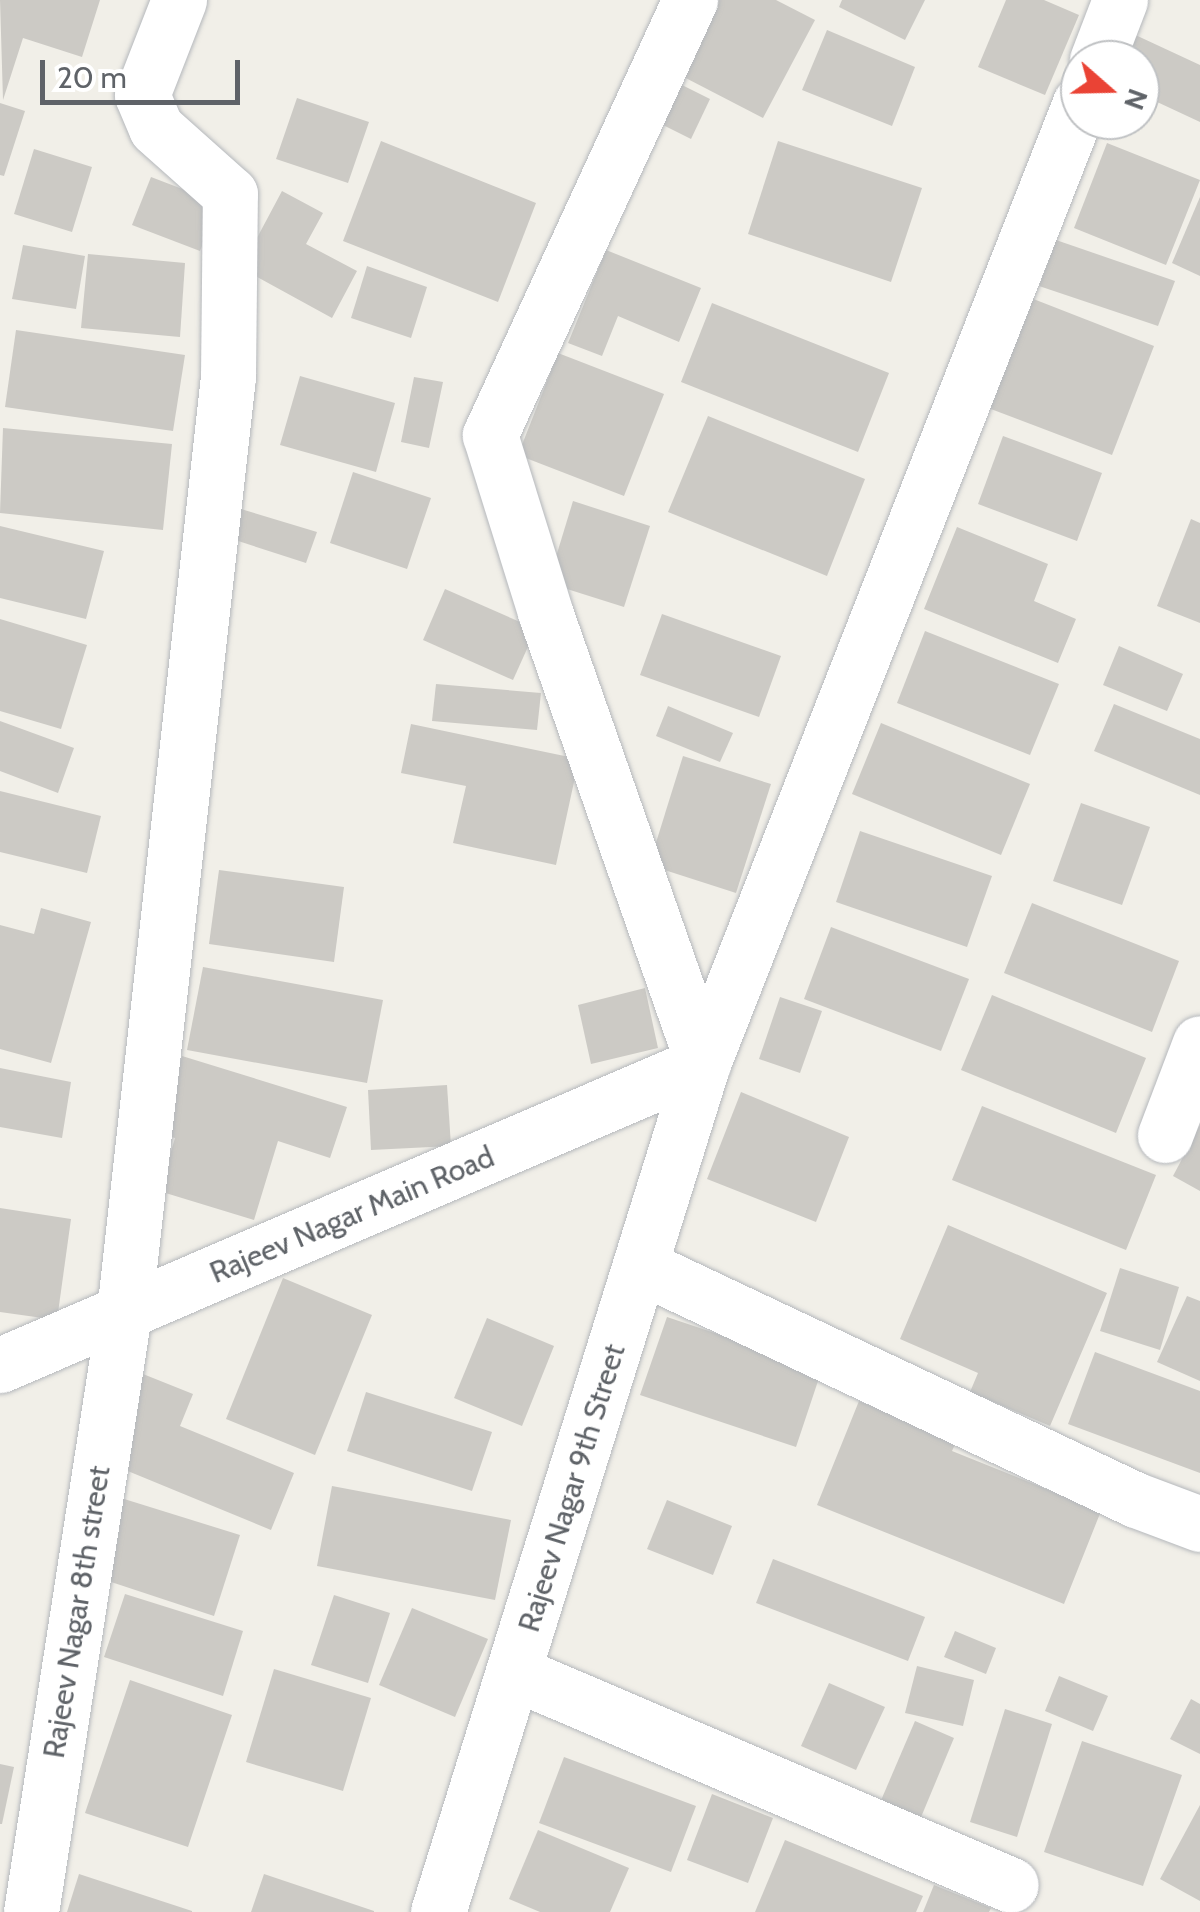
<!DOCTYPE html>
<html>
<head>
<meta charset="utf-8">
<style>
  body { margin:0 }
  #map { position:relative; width:1200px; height:1912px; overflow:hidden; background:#f1efe8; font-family:Cabin,sans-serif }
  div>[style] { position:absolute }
  .building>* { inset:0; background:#cccac5 }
  .roads { filter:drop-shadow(0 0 2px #b5b8bc) drop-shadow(0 0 2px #b5b8bc) }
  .minor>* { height:55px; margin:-27.5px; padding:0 27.5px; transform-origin:27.5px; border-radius:27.5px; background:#fff }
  span { translate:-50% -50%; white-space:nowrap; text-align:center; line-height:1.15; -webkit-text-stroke:8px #fff; paint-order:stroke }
  .street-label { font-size:30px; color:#5f6368 }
  .north { position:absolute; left:1060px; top:40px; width:100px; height:100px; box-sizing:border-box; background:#fff; border:2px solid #bfc1c3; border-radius:50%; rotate:110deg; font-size:28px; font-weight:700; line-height:40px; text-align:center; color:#5f6368 }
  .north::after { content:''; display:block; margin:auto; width:35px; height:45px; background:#ea4335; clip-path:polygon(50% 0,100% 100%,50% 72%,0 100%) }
  .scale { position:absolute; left:40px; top:60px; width:200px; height:45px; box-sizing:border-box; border:5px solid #5f6368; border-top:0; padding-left:12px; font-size:30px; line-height:35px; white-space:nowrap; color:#5f6368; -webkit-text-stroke:8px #fff; paint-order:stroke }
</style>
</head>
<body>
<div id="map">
  <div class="building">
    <div style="clip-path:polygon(0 0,100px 0,82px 57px,23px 38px,3px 100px)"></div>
    <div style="clip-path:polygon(717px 0,776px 0,815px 20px,763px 118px,678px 74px)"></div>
    <div style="clip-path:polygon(842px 0,925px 0,905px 40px,839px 7px)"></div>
    <div style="clip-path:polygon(1006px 0,1044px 0,1079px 15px,1045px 95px,978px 67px)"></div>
    <div style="clip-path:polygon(827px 30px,915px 67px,892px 126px,802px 90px)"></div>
    <div style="clip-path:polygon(1129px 32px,1200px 65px,1200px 122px,1140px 94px,1140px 60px,1116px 60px)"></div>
    <div style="clip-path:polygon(676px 82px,710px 99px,691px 139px,657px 122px)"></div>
    <div style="clip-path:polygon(297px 98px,369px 122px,348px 183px,276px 159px)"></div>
    <div style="clip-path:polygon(0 103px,25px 111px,4px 176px,0 175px)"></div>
    <div style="clip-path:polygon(381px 141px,536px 203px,498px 302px,343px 241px)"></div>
    <div style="clip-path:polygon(778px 141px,922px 188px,891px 282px,748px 234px)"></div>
    <div style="clip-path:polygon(1107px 143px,1200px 180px,1166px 265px,1074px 228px)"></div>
    <div style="clip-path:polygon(34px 149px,92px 167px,72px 232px,14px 214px)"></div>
    <div style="clip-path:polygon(151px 177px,219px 203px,200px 251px,132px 225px)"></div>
    <div style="clip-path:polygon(282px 191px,323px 213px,306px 244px,357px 271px,332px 318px,241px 268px)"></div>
    <div style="clip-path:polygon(1200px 197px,1200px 276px,1172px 263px)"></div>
    <div style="clip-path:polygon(1056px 240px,1175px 281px,1158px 326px,1039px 286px)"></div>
    <div style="clip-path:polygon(23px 245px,85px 256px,76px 309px,12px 299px)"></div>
    <div style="clip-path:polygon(606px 250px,701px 288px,679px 342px,618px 316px,602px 356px,568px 343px)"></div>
    <div style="clip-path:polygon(88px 254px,185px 263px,180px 337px,81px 328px)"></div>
    <div style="clip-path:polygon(367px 266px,427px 287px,411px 338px,351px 318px)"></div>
    <div style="clip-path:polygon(1018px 293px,1154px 346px,1112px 455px,975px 403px)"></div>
    <div style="clip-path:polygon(712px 303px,889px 373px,858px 452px,681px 382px)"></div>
    <div style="clip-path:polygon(16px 330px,185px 355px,173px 431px,5px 407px)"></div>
    <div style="clip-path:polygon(558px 353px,664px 394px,624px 496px,518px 455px)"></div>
    <div style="clip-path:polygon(300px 376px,395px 403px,376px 472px,280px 445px)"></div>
    <div style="clip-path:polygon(414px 377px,443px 382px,429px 448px,401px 442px)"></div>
    <div style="clip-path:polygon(708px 416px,865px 479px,827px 576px,668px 512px)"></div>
    <div style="clip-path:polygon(3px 428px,172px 444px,163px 530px,0 513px)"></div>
    <div style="clip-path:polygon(1003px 436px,1102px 473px,1077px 541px,978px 504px)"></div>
    <div style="clip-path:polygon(353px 472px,431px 498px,407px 569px,330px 543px)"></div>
    <div style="clip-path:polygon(573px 501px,650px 526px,624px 607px,548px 583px)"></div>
    <div style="clip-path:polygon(241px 509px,317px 532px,306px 563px,232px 539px)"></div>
    <div style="clip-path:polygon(1191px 519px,1200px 523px,1200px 623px,1157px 606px)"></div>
    <div style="clip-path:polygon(0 526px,104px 551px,86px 619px,0 598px)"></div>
    <div style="clip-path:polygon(957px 527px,1048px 564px,1034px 601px,1076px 619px,1058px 663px,924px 609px)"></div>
    <div style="clip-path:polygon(445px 589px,536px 629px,513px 680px,423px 640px)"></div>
    <div style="clip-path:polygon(662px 614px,781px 656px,759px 717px,640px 675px)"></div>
    <div style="clip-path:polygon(0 619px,87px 645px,61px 729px,0 711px)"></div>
    <div style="clip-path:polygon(925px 631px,1059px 684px,1030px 755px,897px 703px)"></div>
    <div style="clip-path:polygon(1119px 646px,1183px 674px,1167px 711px,1103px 685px)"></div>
    <div style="clip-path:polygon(436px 684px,541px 693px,537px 730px,432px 721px)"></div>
    <div style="clip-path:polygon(1114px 704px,1200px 739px,1200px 795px,1094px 751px)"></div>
    <div style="clip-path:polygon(668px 706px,733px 733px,720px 762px,656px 736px)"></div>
    <div style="clip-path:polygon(0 721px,74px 748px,58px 793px,0 771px)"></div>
    <div style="clip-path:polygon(881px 723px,1030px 784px,1001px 855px,852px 794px)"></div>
    <div style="clip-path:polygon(411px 724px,579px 759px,556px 865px,453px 843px,466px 786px,401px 773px)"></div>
    <div style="clip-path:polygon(683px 756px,771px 784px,736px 893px,649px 865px)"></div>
    <div style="clip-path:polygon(0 791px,101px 816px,87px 873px,0 852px)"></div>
    <div style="clip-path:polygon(1081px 803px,1150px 827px,1122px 905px,1053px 881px)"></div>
    <div style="clip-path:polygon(860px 831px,992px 876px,967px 947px,836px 902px)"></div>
    <div style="clip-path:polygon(219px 870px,344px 887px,334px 962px,209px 944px)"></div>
    <div style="clip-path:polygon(1032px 903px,1179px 961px,1152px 1032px,1004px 973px)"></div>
    <div style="clip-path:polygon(41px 908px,91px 922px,51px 1063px,0 1049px,0 925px,34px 934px)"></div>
    <div style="clip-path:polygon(831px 927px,969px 979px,941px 1051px,804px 999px)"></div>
    <div style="clip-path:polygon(203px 967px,383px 1000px,367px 1083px,187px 1050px)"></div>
    <div style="clip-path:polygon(645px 988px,658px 1048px,591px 1064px,578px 1005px)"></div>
    <div style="clip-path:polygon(992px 995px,1146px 1058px,1116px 1133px,961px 1070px)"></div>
    <div style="clip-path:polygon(780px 997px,822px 1011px,800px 1073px,759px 1059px)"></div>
    <div style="clip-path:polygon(182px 1056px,347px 1107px,330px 1158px,278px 1141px,254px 1220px,159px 1191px,175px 1138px,158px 1133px)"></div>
    <div style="clip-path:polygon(0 1068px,71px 1082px,62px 1138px,0 1127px)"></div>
    <div style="clip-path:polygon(447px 1085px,451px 1146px,371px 1150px,368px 1090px)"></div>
    <div style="clip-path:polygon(741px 1092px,849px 1137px,816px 1222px,707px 1179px)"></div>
    <div style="clip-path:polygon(982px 1106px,1156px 1175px,1126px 1250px,952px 1180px)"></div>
    <div style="clip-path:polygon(1200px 1125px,1200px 1191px,1173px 1176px)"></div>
    <div style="clip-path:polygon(0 1208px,71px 1219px,57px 1320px,0 1312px)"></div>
    <div style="clip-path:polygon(948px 1225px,1107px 1293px,1050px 1426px,970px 1392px,978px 1373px,900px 1339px)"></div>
    <div style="clip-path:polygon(1120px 1268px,1179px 1287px,1160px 1350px,1100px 1331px)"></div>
    <div style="clip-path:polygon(283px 1278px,372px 1315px,315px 1455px,226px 1419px)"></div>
    <div style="clip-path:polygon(1187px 1296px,1200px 1301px,1200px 1381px,1157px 1362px)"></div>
    <div style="clip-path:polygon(667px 1317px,822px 1369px,796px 1447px,640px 1395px)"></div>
    <div style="clip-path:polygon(487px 1318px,554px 1346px,522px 1426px,454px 1398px)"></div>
    <div style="clip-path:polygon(1095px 1352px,1200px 1391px,1200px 1473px,1068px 1424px)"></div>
    <div style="clip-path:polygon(138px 1372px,193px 1394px,180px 1426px,294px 1473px,271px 1530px,101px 1460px)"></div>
    <div style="clip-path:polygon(366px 1392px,492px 1432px,472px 1491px,347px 1451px)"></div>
    <div style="clip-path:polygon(859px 1401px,957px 1440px,952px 1451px,1101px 1511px,1064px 1604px,817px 1505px)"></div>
    <div style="clip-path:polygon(332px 1486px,511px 1520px,495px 1600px,317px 1566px)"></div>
    <div style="clip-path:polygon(121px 1498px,240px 1535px,214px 1616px,96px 1577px)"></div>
    <div style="clip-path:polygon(667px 1500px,732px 1526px,713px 1575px,647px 1549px)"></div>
    <div style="clip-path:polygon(773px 1559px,925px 1617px,908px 1661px,756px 1603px)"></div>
    <div style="clip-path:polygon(125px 1594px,243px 1631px,223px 1696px,104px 1657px)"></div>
    <div style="clip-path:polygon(334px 1595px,390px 1613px,368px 1683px,311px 1665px)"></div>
    <div style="clip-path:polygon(412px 1608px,488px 1639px,455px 1717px,379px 1685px)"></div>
    <div style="clip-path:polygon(955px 1631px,996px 1648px,986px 1674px,944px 1657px)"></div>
    <div style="clip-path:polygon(917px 1666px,974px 1680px,963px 1726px,905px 1713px)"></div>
    <div style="clip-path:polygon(274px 1669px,371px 1698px,343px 1791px,246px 1762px)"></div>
    <div style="clip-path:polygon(1059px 1676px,1108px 1696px,1093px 1731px,1045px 1711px)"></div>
    <div style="clip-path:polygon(130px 1680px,232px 1715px,188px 1847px,85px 1813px)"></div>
    <div style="clip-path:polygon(829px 1683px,885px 1707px,856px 1770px,801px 1746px)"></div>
    <div style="clip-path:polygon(1191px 1699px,1200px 1704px,1200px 1754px,1170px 1739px)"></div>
    <div style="clip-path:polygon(1005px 1709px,1052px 1724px,1017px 1837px,970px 1822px)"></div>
    <div style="clip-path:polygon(915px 1721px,954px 1738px,919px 1822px,879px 1805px)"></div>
    <div style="clip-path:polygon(1082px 1741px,1182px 1775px,1143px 1886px,1044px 1852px)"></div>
    <div style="clip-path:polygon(564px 1757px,696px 1806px,671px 1872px,539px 1823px)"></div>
    <div style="clip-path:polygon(0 1764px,14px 1767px,2px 1824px,0 1824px)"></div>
    <div style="clip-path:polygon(712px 1794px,773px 1818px,748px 1883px,687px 1860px)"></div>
    <div style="clip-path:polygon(1200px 1805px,1200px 1901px,1160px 1879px)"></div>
    <div style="clip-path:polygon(538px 1830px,629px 1868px,610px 1912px,540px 1912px,509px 1899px)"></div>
    <div style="clip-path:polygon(785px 1840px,923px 1896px,916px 1912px,755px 1912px)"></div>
    <div style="clip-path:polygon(79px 1874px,192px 1911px,192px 1912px,67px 1912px)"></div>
    <div style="clip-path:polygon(264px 1874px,374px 1911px,374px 1912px,251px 1912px)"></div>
    <div style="clip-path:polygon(934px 1885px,991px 1908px,989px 1912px,923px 1912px)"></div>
  </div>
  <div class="roads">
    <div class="minor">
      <div style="left:690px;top:0;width:479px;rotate:114.7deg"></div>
      <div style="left:490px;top:435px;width:185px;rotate:72.7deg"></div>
      <div style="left:545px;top:612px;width:478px;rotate:70.7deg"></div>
      <div style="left:1097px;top:60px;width:64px;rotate:-69deg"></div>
      <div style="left:1165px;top:1135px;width:98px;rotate:-69.2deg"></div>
      <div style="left:640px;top:1266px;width:548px;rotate:25.26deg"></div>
      <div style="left:1136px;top:1500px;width:68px;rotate:20.6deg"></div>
      <div style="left:0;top:1365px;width:765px;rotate:-23.25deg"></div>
      <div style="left:515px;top:1673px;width:539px;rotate:23.14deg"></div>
      <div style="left:31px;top:1912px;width:606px;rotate:-81.17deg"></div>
      <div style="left:124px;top:1313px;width:942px;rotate:-83.66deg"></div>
      <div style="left:228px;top:377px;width:183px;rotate:-89.4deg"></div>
      <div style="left:230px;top:194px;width:99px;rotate:-138.3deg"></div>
      <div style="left:156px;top:128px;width:36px;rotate:-113deg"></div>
      <div style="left:142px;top:95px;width:102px;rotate:-68.7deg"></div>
      <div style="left:438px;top:1912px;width:889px;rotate:-72.67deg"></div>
      <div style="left:703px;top:1063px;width:1031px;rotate:-68.56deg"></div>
    </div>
  </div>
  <div class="street-label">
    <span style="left:352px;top:1215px;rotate:-23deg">Rajeev Nagar Main Road</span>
    <span style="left:572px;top:1488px;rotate:-73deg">Rajeev Nagar 9th Street</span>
    <span style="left:77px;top:1612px;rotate:-81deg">Rajeev Nagar 8th street</span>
  </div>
  <div class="north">N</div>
  <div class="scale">20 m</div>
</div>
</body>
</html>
